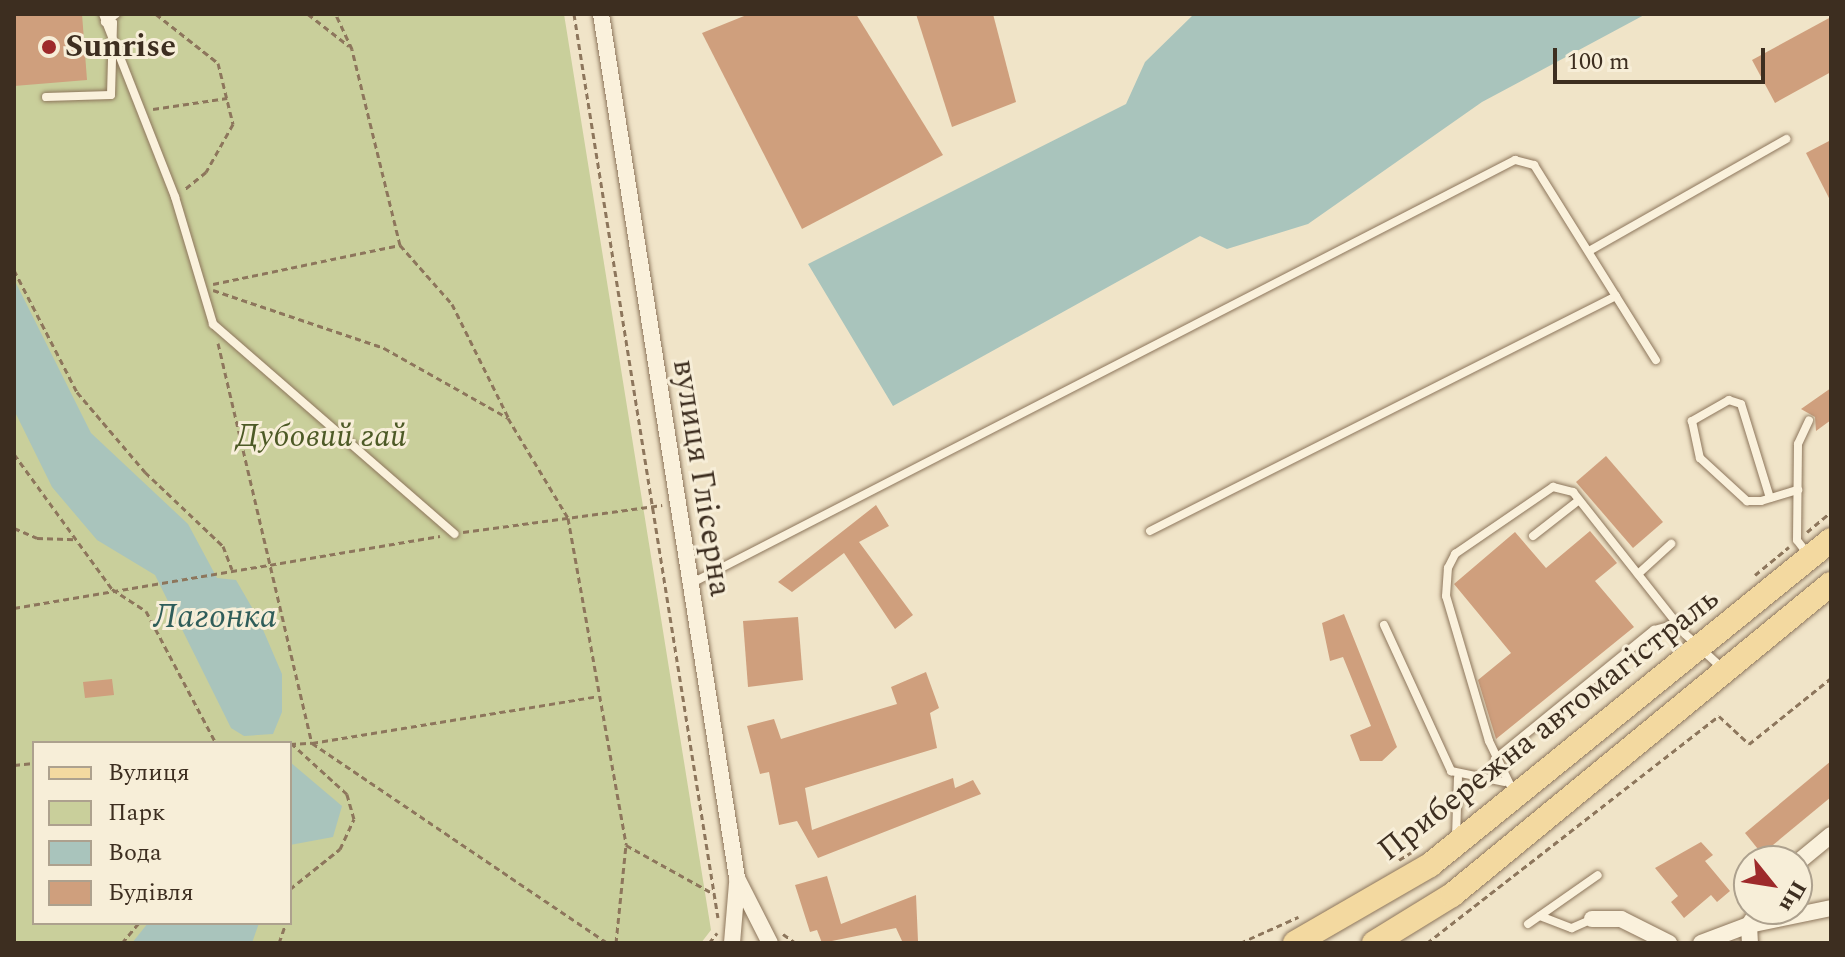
<!DOCTYPE html>
<html>
<head>
<meta charset="utf-8">
<style>
  body { margin:0 }
  #map { position:relative; width:1845px; height:957px; overflow:hidden; background:#f0e4c8; font-family:Spectral,serif }
  div>[style] { position:absolute }
  .green>* { inset:0; background:#c9cf9b }
  .water>* { inset:0; background:#a9c4bc }
  .building>* { inset:0; background:#cf9f7d }
  .path>* { height:3px; margin-top:-1.5px; transform-origin:0; background:repeating-linear-gradient(90deg,#8d765c 0 6px,transparent 0 10px) }
  .roads { filter:drop-shadow(0 0 2px #8d765c) drop-shadow(0 0 2px #8d765c) }
  .lane>* { height:8px; margin:-4px; padding:0 4px; transform-origin:4px; border-radius:4px; background:#faf1dc }
  .street>* { height:16px; margin:-8px; padding:0 8px; transform-origin:8px; border-radius:8px; background:#faf1dc }
  .primary>* { height:24px; margin:-12px; padding:0 12px; transform-origin:12px; border-radius:12px; background:#f3d9a0 }
  .dots>* { width:22px; height:22px; translate:-50% -50%; box-sizing:border-box; border:4px solid #f7eed8; border-radius:50% }
  span { translate:-50% -50%; white-space:nowrap; text-align:center; line-height:1.15; -webkit-text-stroke:6px #f7eed8; paint-order:stroke }
  .poi-label { font-size:32px; color:#3d2e20; font-weight:700 }
  .left { translate:0 -50%; text-align:left }
  .park-label { font-size:32px; color:#4d5a26; font-style:italic }
  .street-label { font-size:32px; color:#3d2e20 }
  .water-label { font-size:34px; color:#2f5d5a; font-style:italic }
  .frame { position:absolute; inset:0; border:16px solid #3d2e20; pointer-events:none }
  .legend { position:absolute; left:32px; top:741px; width:260px; height:184px; box-sizing:border-box; background:#f7eed8; border:2px solid #ada18e; margin:0; padding:10px 14px; list-style:none; font-size:24px; color:#3d2e20 }
  .legend li { display:flex; align-items:center; gap:16px; height:40px }
  .legend b { width:40px; border:2px solid #ada18e }
  .north { position:absolute; left:1733px; top:845px; width:80px; height:80px; box-sizing:border-box; background:#f7eed8; border:2px solid #ada18e; border-radius:50%; rotate:120deg; font-size:22px; font-weight:700; line-height:32px; text-align:center; color:#3d2e20 }
  .north::after { content:''; display:block; margin:auto; width:28px; height:36px; background:#9e2a2b; clip-path:polygon(50% 0,100% 100%,50% 72%,0 100%) }
  .scale { position:absolute; left:1553px; top:48px; width:212px; height:36px; box-sizing:border-box; border:4px solid #3d2e20; border-top:0; padding-left:10px; font-size:24px; line-height:28px; white-space:nowrap; color:#3d2e20; -webkit-text-stroke:6px #f7eed8; paint-order:stroke }
</style>
</head>
<body>
<div id="map">
  <div class="green">
    <div style="clip-path:polygon(evenodd,14px 14px,564px 14px,711px 930px,701px 943px,14px 943px,14px 14px,34px 743px,290px 743px,290px 923px,34px 923px,34px 743px)"></div>
  </div>
  <div class="water">
    <div style="clip-path:polygon(1194px 14px,1646px 14px,1482px 102px,1308px 224px,1227px 249px,1200px 236px,893px 406px,808px 264px,1126px 104px,1145px 62px)"></div>
    <div style="clip-path:polygon(14px 279px,91px 433px,188px 524px,217px 578px,236px 580px,258px 618px,282px 674px,282px 712px,273px 734px,244px 736px,231px 728px,155px 575px,97px 540px,52px 487px,14px 410px)"></div>
    <div style="clip-path:polygon(290px 762px,342px 806px,333px 837px,290px 845px)"></div>
    <div style="clip-path:polygon(148px 923px,259px 923px,252px 943px,132px 943px)"></div>
  </div>
  <div class="building">
    <div style="clip-path:polygon(14px 14px,82px 14px,87px 80px,14px 86px)"></div>
    <div style="clip-path:polygon(749px 14px,856px 14px,943px 155px,802px 229px,702px 33px)"></div>
    <div style="clip-path:polygon(916px 14px,993px 14px,1016px 102px,952px 127px)"></div>
    <div style="clip-path:polygon(1831px 17px,1831px 72px,1775px 103px,1752px 60px)"></div>
    <div style="clip-path:polygon(1831px 140px,1831px 202px,1806px 153px)"></div>
    <div style="clip-path:polygon(1831px 388px,1831px 420px,1816px 431px,1815px 417px,1801px 409px)"></div>
    <div style="clip-path:polygon(1606px 456px,1663px 522px,1633px 548px,1576px 482px)"></div>
    <div style="clip-path:polygon(876px 505px,889px 526px,859px 542px,913px 615px,895px 629px,844px 553px,792px 592px,778px 582px)"></div>
    <div style="clip-path:polygon(1590px 531px,1617px 563px,1595px 581px,1634px 627px,1496px 739px,1478px 680px,1511px 653px,1454px 584px,1515px 532px,1546px 568px)"></div>
    <div style="clip-path:polygon(1344px 614px,1397px 747px,1382px 761px,1360px 761px,1350px 735px,1371px 726px,1343px 657px,1330px 661px,1322px 623px)"></div>
    <div style="clip-path:polygon(798px 617px,803px 680px,748px 687px,743px 621px)"></div>
    <div style="clip-path:polygon(926px 672px,939px 708px,930px 713px,937px 748px,805px 788px,812px 830px,953px 778px,955px 788px,973px 780px,981px 794px,818px 858px,797px 821px,779px 825px,769px 772px,760px 774px,747px 726px,774px 719px,781px 739px,897px 704px,891px 687px)"></div>
    <div style="clip-path:polygon(112px 679px,114px 695px,85px 698px,83px 682px)"></div>
    <div style="clip-path:polygon(1831px 761px,1831px 797px,1762px 854px,1745px 833px)"></div>
    <div style="clip-path:polygon(1701px 842px,1713px 855px,1705px 861px,1730px 891px,1717px 902px,1711px 895px,1684px 918px,1671px 902px,1678px 896px,1655px 868px)"></div>
    <div style="clip-path:polygon(827px 876px,841px 924px,916px 895px,918px 941px,902px 941px,896px 928px,822px 943px,817px 930px,810px 932px,795px 885px)"></div>
  </div>
  <div class="path">
    <div style="left:156px;top:14px;width:79px;rotate:38.3deg"></div>
    <div style="left:218px;top:63px;width:63px;rotate:76.2deg"></div>
    <div style="left:233px;top:124px;width:55px;rotate:119.4deg"></div>
    <div style="left:206px;top:172px;width:27px;rotate:141deg"></div>
    <div style="left:308px;top:14px;width:52px;rotate:38deg"></div>
    <div style="left:574px;top:14px;width:915px;rotate:80.95deg"></div>
    <div style="left:153px;top:109px;width:75px;rotate:-8.5deg"></div>
    <div style="left:400px;top:245px;width:79px;rotate:48.6deg"></div>
    <div style="left:452px;top:304px;width:126px;rotate:63.6deg"></div>
    <div style="left:14px;top:270px;width:137px;rotate:62.7deg"></div>
    <div style="left:77px;top:392px;width:105px;rotate:49.6deg"></div>
    <div style="left:145px;top:472px;width:108px;rotate:43.5deg"></div>
    <div style="left:223px;top:546px;width:25px;rotate:69deg"></div>
    <div style="left:213px;top:284px;width:191px;rotate:-11.8deg"></div>
    <div style="left:400px;top:245px;width:202px;rotate:-103.8deg"></div>
    <div style="left:352px;top:49px;width:38px;rotate:-115deg"></div>
    <div style="left:213px;top:290px;width:181px;rotate:18.7deg"></div>
    <div style="left:384px;top:348px;width:142px;rotate:29.4deg"></div>
    <div style="left:508px;top:418px;width:117px;rotate:59deg"></div>
    <div style="left:568px;top:518px;width:332px;rotate:79.9deg"></div>
    <div style="left:626px;top:845px;width:101px;rotate:29.1deg"></div>
    <div style="left:218px;top:343px;width:411px;rotate:76.8deg"></div>
    <div style="left:312px;top:743px;width:290px;rotate:-9.3deg"></div>
    <div style="left:14px;top:454px;width:167px;rotate:54deg"></div>
    <div style="left:112px;top:589px;width:40px;rotate:32.9deg"></div>
    <div style="left:146px;top:611px;width:149px;rotate:62.1deg"></div>
    <div style="left:14px;top:528px;width:25px;rotate:23deg"></div>
    <div style="left:37px;top:538px;width:38px;rotate:2deg"></div>
    <div style="left:463px;top:532px;width:201px;rotate:-7.7deg"></div>
    <div style="left:1807px;top:532px;width:31px;rotate:-40deg"></div>
    <div style="left:1755px;top:575px;width:44px;rotate:-39.5deg"></div>
    <div style="left:14px;top:608px;width:432px;rotate:-9.6deg"></div>
    <div style="left:290px;top:744px;width:22px;rotate:-3deg"></div>
    <div style="left:312px;top:743px;width:356px;rotate:34.1deg"></div>
    <div style="left:14px;top:765px;width:20px;rotate:-6deg"></div>
    <div style="left:1399px;top:860px;width:25px;rotate:-32deg"></div>
    <div style="left:290px;top:889px;width:64px;rotate:-38.7deg"></div>
    <div style="left:340px;top:849px;width:33px;rotate:-65deg"></div>
    <div style="left:354px;top:819px;width:26px;rotate:-106deg"></div>
    <div style="left:347px;top:794px;width:74px;rotate:-137.7deg"></div>
    <div style="left:783px;top:934px;width:16px;rotate:35deg"></div>
    <div style="left:122px;top:943px;width:26px;rotate:-50deg"></div>
    <div style="left:279px;top:943px;width:21px;rotate:-71deg"></div>
    <div style="left:616px;top:943px;width:99px;rotate:-84.2deg"></div>
    <div style="left:709px;top:943px;width:13px;rotate:-51deg"></div>
    <div style="left:1240px;top:943px;width:64px;rotate:-24.1deg"></div>
    <div style="left:1427px;top:943px;width:370px;rotate:-37.9deg"></div>
    <div style="left:1719px;top:716px;width:41px;rotate:43deg"></div>
    <div style="left:1749px;top:744px;width:105px;rotate:-38.8deg"></div>
  </div>
  <div class="roads">
    <div class="lane">
      <div style="left:103px;top:14px;width:197px;rotate:68.5deg"></div>
      <div style="left:175px;top:197px;width:133px;rotate:73.3deg"></div>
      <div style="left:213px;top:324px;width:320px;rotate:41deg"></div>
      <div style="left:46px;top:97px;width:65px;rotate:-1.8deg"></div>
      <div style="left:111px;top:95px;width:72px;rotate:-88.4deg"></div>
      <div style="left:113px;top:23px;width:8px;rotate:-173deg"></div>
      <div style="left:105px;top:22px;width:14px;rotate:-36deg"></div>
      <div style="left:1589px;top:251px;width:227px;rotate:-29.6deg"></div>
      <div style="left:1770px;top:498px;width:98px;rotate:-107.1deg"></div>
      <div style="left:1741px;top:404px;width:13px;rotate:-162deg"></div>
      <div style="left:1729px;top:400px;width:43px;rotate:150.4deg"></div>
      <div style="left:1692px;top:421px;width:38px;rotate:78deg"></div>
      <div style="left:1700px;top:458px;width:64px;rotate:42.5deg"></div>
      <div style="left:1747px;top:501px;width:14px"></div>
      <div style="left:1761px;top:501px;width:39px;rotate:-17deg"></div>
      <div style="left:1150px;top:531px;width:522px;rotate:-26.76deg"></div>
      <div style="left:1533px;top:536px;width:58px;rotate:-38deg"></div>
      <div style="left:1807px;top:553px;width:16px;rotate:-128deg"></div>
      <div style="left:1797px;top:540px;width:96px;rotate:-89.4deg"></div>
      <div style="left:1798px;top:444px;width:26px;rotate:-65deg"></div>
      <div style="left:1638px;top:574px;width:45px;rotate:-42.3deg"></div>
      <div style="left:690px;top:584px;width:928px;rotate:-27.2deg"></div>
      <div style="left:1515px;top:160px;width:20px;rotate:15deg"></div>
      <div style="left:1534px;top:165px;width:230px;rotate:58deg"></div>
      <div style="left:1384px;top:625px;width:161px;rotate:65.3deg"></div>
      <div style="left:1451px;top:771px;width:54px;rotate:11.7deg"></div>
      <div style="left:1495px;top:759px;width:205px;rotate:-39.1deg"></div>
      <div style="left:1654px;top:630px;width:23px;rotate:-15deg"></div>
      <div style="left:1514px;top:793px;width:58px;rotate:-115.7deg"></div>
      <div style="left:1489px;top:741px;width:151px;rotate:-106.5deg"></div>
      <div style="left:1446px;top:596px;width:28px;rotate:-86deg"></div>
      <div style="left:1448px;top:568px;width:16px;rotate:-63deg"></div>
      <div style="left:1455px;top:554px;width:119px;rotate:-34.4deg"></div>
      <div style="left:1553px;top:487px;width:21px;rotate:14deg"></div>
      <div style="left:1573px;top:492px;width:181px;rotate:51.7deg"></div>
      <div style="left:1685px;top:634px;width:50px;rotate:42.6deg"></div>
      <div style="left:1456px;top:837px;width:59px;rotate:-88.1deg"></div>
      <div style="left:1540px;top:916px;width:34px;rotate:21deg"></div>
      <div style="left:1572px;top:928px;width:22px;rotate:-24deg"></div>
      <div style="left:1528px;top:924px;width:85px;rotate:-35deg"></div>
    </div>
    <div class="street">
      <div style="left:601px;top:14px;width:875px;rotate:81.05deg"></div>
      <div style="left:737px;top:878px;width:73px;rotate:63.1deg"></div>
      <div style="left:1797px;top:863px;width:44px;rotate:-39.5deg"></div>
      <div style="left:1759px;top:909px;width:19px;rotate:122deg"></div>
      <div style="left:1749px;top:925px;width:84px;rotate:-11.7deg"></div>
      <div style="left:1592px;top:919px;width:29px"></div>
      <div style="left:1621px;top:919px;width:54px;rotate:26.6deg"></div>
      <div style="left:732px;top:943px;width:60px;rotate:-85.2deg"></div>
      <div style="left:1701px;top:943px;width:51px;rotate:-20.6deg"></div>
      <div style="left:1749px;top:925px;width:18px;rotate:87deg"></div>
    </div>
    <div class="primary">
      <div style="left:1295px;top:943px;width:156px;rotate:-30deg"></div>
      <div style="left:1430px;top:865px;width:516px;rotate:-39.02deg"></div>
      <div style="left:1374px;top:943px;width:92px;rotate:-31.6deg"></div>
      <div style="left:1452px;top:895px;width:490px;rotate:-39.4deg"></div>
    </div>
  </div>
  <div class="dots">
    <div style="left:49px;top:47px;background:#9e2a2b"></div>
  </div>
  <div class="poi-label">
    <span class="left" style="left:65px;top:47px">Sunrise</span>
  </div>
  <div class="park-label">
    <span style="left:321px;top:437px">Дубовий гай</span>
  </div>
  <div class="street-label">
    <span style="left:701px;top:478px;rotate:81deg">вулиця Глісерна</span>
    <span style="left:1549px;top:725px;rotate:-38deg">Прибережна автомагістраль</span>
  </div>
  <div class="water-label">
    <span style="left:215px;top:618px">Лагонка</span>
  </div>
  <div class="frame"></div>
  <ul class="legend">
  <li><b style="height:10px;background:#f3d9a0"></b>Вулиця</li>
  <li><b style="height:22px;background:#c9cf9b"></b>Парк</li>
  <li><b style="height:22px;background:#a9c4bc"></b>Вода</li>
  <li><b style="height:22px;background:#cf9f7d"></b>Будівля</li>
  </ul>
  <div class="north">Пн</div>
  <div class="scale">100 m</div>
</div>
</body>
</html>
